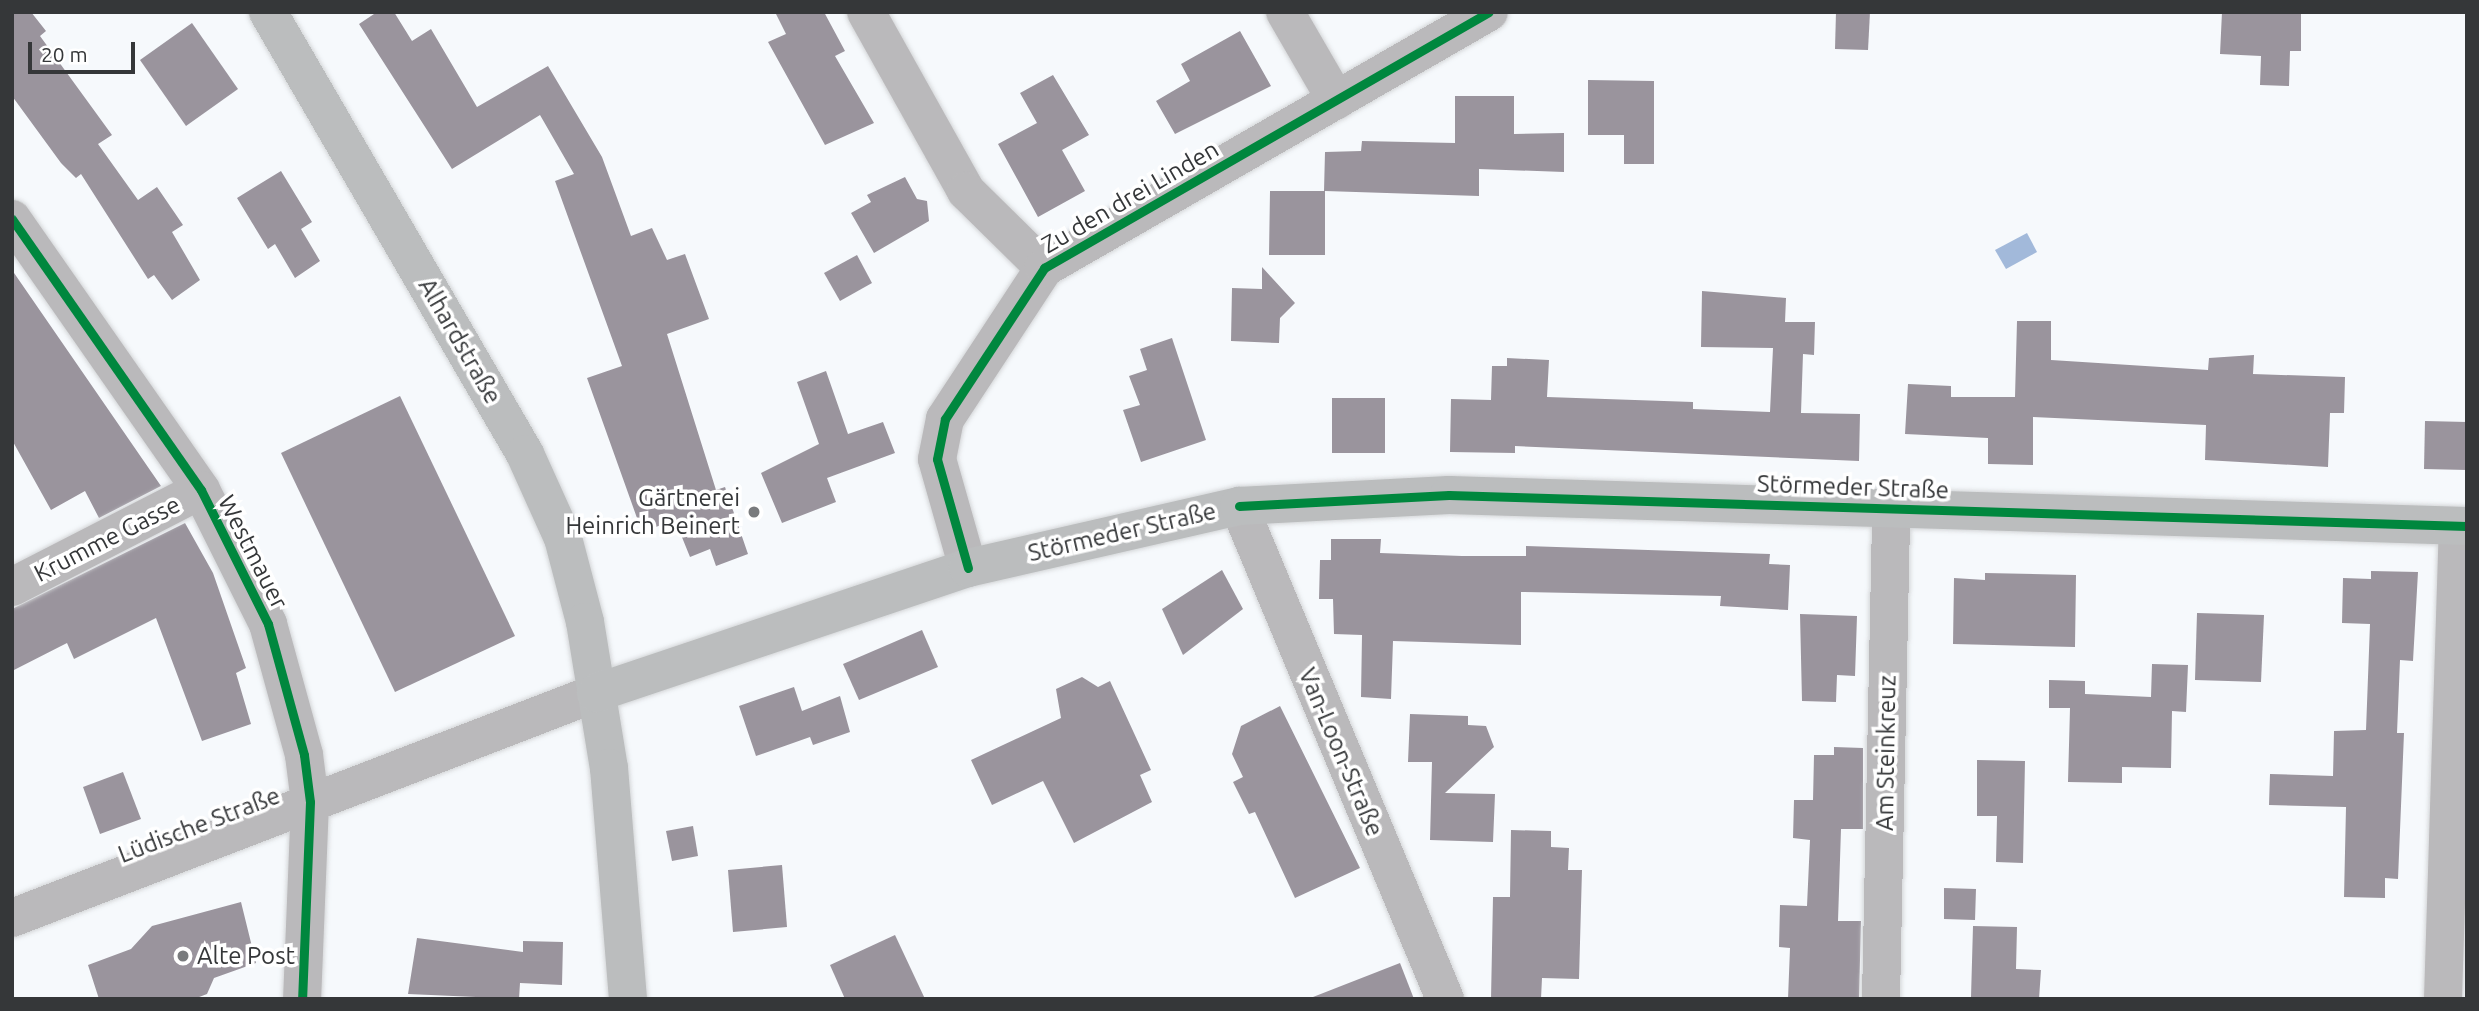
<!DOCTYPE html>
<html>
<head>
<meta charset="utf-8">
<style>
  body { margin:0 }
  #map { position:relative; width:2479px; height:1011px; overflow:hidden; background:#f6f9fc; font-family:Ubuntu,sans-serif }
  div>[style] { position:absolute }
  .water>* { inset:0; background:#a2b9da }
  .building>* { inset:0; background:#9a949d }
  .roads { filter:drop-shadow(0 0 2px #d4d6d8) drop-shadow(0 0 2px #d4d6d8) }
  .minor>* { height:38px; margin:-19px; padding:0 19px; transform-origin:19px; border-radius:19px; background:#bab9bb }
  .major>* { height:38px; margin:-19px; padding:0 19px; transform-origin:19px; border-radius:19px; background:#bbbdbe }
  .cycleway>* { height:9px; margin:-4.5px; padding:0 4.5px; transform-origin:4.5px; border-radius:4.5px; background:#00873e }
  .dots>* { width:19px; height:19px; translate:-50% -50%; box-sizing:border-box; border:4px solid #fff; border-radius:50% }
  span { translate:-50% -50%; white-space:nowrap; text-align:center; line-height:1.15; -webkit-text-stroke:7px #fff; paint-order:stroke }
  .street-label { font-size:24px; color:#353739 }
  .poi-label { font-size:24px; color:#353739 }
  .right { translate:-100% -50%; text-align:right }
  .left { translate:0 -50%; text-align:left }
  .frame { position:absolute; inset:0; border:14px solid #353739; pointer-events:none }
  .scale { position:absolute; left:28px; top:42px; width:107px; height:32px; box-sizing:border-box; border:4px solid #353739; border-top:0; padding-left:9px; font-size:21px; line-height:24px; white-space:nowrap; color:#353739; -webkit-text-stroke:5px #fff; paint-order:stroke }
</style>
</head>
<body>
<div id="map">
  <div class="water">
    <div style="clip-path:polygon(2027px 233px,2037px 252px,2006px 269px,1995px 250px)"></div>
  </div>
  <div class="building">
    <div style="clip-path:polygon(12px 12px,31px 12px,46px 31px,40px 36px,112px 135px,98px 144px,138px 200px,157px 187px,183px 225px,172px 232px,200px 280px,172px 300px,154px 275px,148px 279px,81px 174px,76px 178px,61px 163px,12px 96px)"></div>
    <div style="clip-path:polygon(377px 12px,394px 12px,412px 41px,431px 29px,477px 107px,548px 66px,602px 157px,631px 236px,652px 228px,667px 260px,685px 254px,709px 319px,667px 334px,716px 490px,725px 487px,748px 554px,716px 566px,710px 549px,690px 557px,675px 520px,642px 532px,587px 378px,622px 366px,555px 181px,574px 174px,540px 115px,452px 169px,359px 24px)"></div>
    <div style="clip-path:polygon(775px 12px,824px 12px,845px 51px,835px 56px,874px 123px,825px 145px,768px 42px,786px 34px)"></div>
    <div style="clip-path:polygon(1836px 12px,1870px 12px,1868px 50px,1835px 49px)"></div>
    <div style="clip-path:polygon(2222px 12px,2301px 12px,2301px 51px,2290px 51px,2289px 86px,2260px 85px,2261px 56px,2220px 54px)"></div>
    <div style="clip-path:polygon(192px 23px,238px 89px,186px 126px,140px 60px)"></div>
    <div style="clip-path:polygon(1240px 31px,1271px 86px,1175px 134px,1156px 101px,1190px 81px,1181px 64px)"></div>
    <div style="clip-path:polygon(1053px 75px,1089px 135px,1062px 150px,1085px 191px,1038px 217px,998px 144px,1037px 123px,1020px 93px)"></div>
    <div style="clip-path:polygon(1588px 80px,1654px 81px,1654px 164px,1624px 164px,1624px 135px,1588px 135px)"></div>
    <div style="clip-path:polygon(1455px 96px,1514px 96px,1514px 134px,1564px 133px,1564px 172px,1479px 169px,1479px 196px,1325px 191px,1325px 255px,1269px 255px,1270px 191px,1324px 191px,1325px 152px,1361px 151px,1362px 141px,1455px 143px)"></div>
    <div style="clip-path:polygon(281px 171px,312px 222px,301px 229px,320px 261px,295px 278px,275px 244px,268px 249px,237px 198px)"></div>
    <div style="clip-path:polygon(905px 177px,917px 199px,927px 201px,929px 221px,874px 253px,851px 213px,871px 202px,867px 195px)"></div>
    <div style="clip-path:polygon(857px 255px,872px 283px,840px 301px,824px 273px)"></div>
    <div style="clip-path:polygon(1262px 267px,1295px 303px,1280px 318px,1279px 343px,1231px 341px,1232px 288px,1262px 289px)"></div>
    <div style="clip-path:polygon(12px 270px,161px 486px,99px 518px,85px 491px,51px 510px,12px 440px)"></div>
    <div style="clip-path:polygon(1702px 291px,1786px 298px,1785px 322px,1815px 322px,1814px 355px,1803px 354px,1801px 413px,1860px 414px,1859px 461px,1515px 446px,1515px 453px,1450px 452px,1451px 399px,1491px 400px,1492px 366px,1507px 366px,1507px 358px,1549px 360px,1547px 397px,1693px 402px,1693px 409px,1770px 412px,1773px 348px,1701px 347px)"></div>
    <div style="clip-path:polygon(2017px 321px,2051px 321px,2051px 360px,2208px 370px,2209px 358px,2254px 355px,2253px 374px,2345px 377px,2344px 413px,2330px 413px,2328px 467px,2205px 460px,2206px 425px,2033px 417px,2033px 465px,1988px 464px,1988px 438px,1905px 434px,1908px 384px,1951px 386px,1951px 397px,2015px 397px)"></div>
    <div style="clip-path:polygon(1172px 338px,1206px 440px,1141px 462px,1123px 410px,1140px 405px,1129px 376px,1147px 370px,1140px 349px)"></div>
    <div style="clip-path:polygon(826px 371px,848px 434px,883px 422px,895px 453px,827px 478px,836px 502px,782px 523px,761px 473px,819px 444px,797px 382px)"></div>
    <div style="clip-path:polygon(400px 396px,515px 636px,395px 692px,281px 453px)"></div>
    <div style="clip-path:polygon(1332px 398px,1385px 398px,1385px 453px,1332px 453px)"></div>
    <div style="clip-path:polygon(2425px 421px,2467px 422px,2467px 470px,2424px 469px)"></div>
    <div style="clip-path:polygon(185px 523px,213px 573px,246px 668px,236px 673px,251px 724px,202px 741px,156px 618px,74px 659px,67px 643px,12px 671px,12px 609px)"></div>
    <div style="clip-path:polygon(1331px 539px,1381px 539px,1380px 553px,1462px 556px,1526px 556px,1526px 546px,1770px 554px,1769px 564px,1790px 565px,1788px 610px,1720px 606px,1721px 596px,1521px 592px,1521px 645px,1393px 641px,1391px 699px,1361px 697px,1362px 635px,1334px 634px,1333px 599px,1319px 599px,1320px 560px,1331px 560px)"></div>
    <div style="clip-path:polygon(1222px 570px,1243px 609px,1183px 655px,1162px 609px)"></div>
    <div style="clip-path:polygon(2371px 571px,2418px 572px,2413px 661px,2400px 660px,2397px 733px,2404px 733px,2398px 879px,2385px 878px,2385px 898px,2344px 897px,2346px 807px,2269px 805px,2270px 774px,2333px 776px,2334px 731px,2366px 730px,2370px 624px,2342px 623px,2343px 578px,2371px 579px)"></div>
    <div style="clip-path:polygon(1985px 573px,2076px 575px,2075px 647px,1953px 644px,1954px 578px,1985px 580px)"></div>
    <div style="clip-path:polygon(2197px 613px,2264px 615px,2261px 682px,2195px 680px)"></div>
    <div style="clip-path:polygon(1800px 614px,1857px 616px,1855px 676px,1837px 675px,1836px 702px,1802px 701px)"></div>
    <div style="clip-path:polygon(922px 630px,938px 667px,859px 700px,843px 664px)"></div>
    <div style="clip-path:polygon(2152px 664px,2188px 665px,2186px 712px,2172px 711px,2171px 768px,2122px 767px,2122px 783px,2068px 782px,2070px 708px,2049px 708px,2049px 680px,2085px 681px,2085px 694px,2151px 697px)"></div>
    <div style="clip-path:polygon(1082px 677px,1098px 687px,1110px 681px,1151px 770px,1140px 775px,1152px 802px,1074px 843px,1043px 781px,992px 805px,971px 760px,1061px 718px,1056px 689px)"></div>
    <div style="clip-path:polygon(794px 687px,802px 711px,840px 696px,850px 732px,813px 745px,810px 737px,756px 756px,739px 706px)"></div>
    <div style="clip-path:polygon(1280px 706px,1360px 868px,1295px 898px,1255px 812px,1249px 814px,1233px 782px,1243px 777px,1232px 754px,1241px 726px)"></div>
    <div style="clip-path:polygon(1410px 714px,1468px 716px,1468px 725px,1486px 726px,1494px 747px,1445px 793px,1495px 794px,1493px 842px,1430px 840px,1432px 762px,1408px 762px)"></div>
    <div style="clip-path:polygon(1834px 747px,1863px 748px,1863px 829px,1841px 829px,1838px 921px,1861px 921px,1859px 999px,1788px 999px,1790px 948px,1779px 947px,1780px 905px,1807px 906px,1810px 840px,1793px 838px,1794px 800px,1813px 800px,1814px 755px,1834px 755px)"></div>
    <div style="clip-path:polygon(1977px 760px,2025px 761px,2023px 863px,1996px 862px,1997px 816px,1977px 816px)"></div>
    <div style="clip-path:polygon(123px 772px,141px 819px,100px 834px,83px 787px)"></div>
    <div style="clip-path:polygon(693px 826px,698px 856px,672px 861px,666px 831px)"></div>
    <div style="clip-path:polygon(1511px 830px,1551px 831px,1551px 847px,1569px 848px,1568px 870px,1582px 870px,1579px 979px,1542px 978px,1541px 999px,1491px 999px,1493px 897px,1510px 897px)"></div>
    <div style="clip-path:polygon(782px 865px,787px 927px,733px 932px,728px 870px)"></div>
    <div style="clip-path:polygon(1944px 888px,1976px 889px,1975px 920px,1944px 919px)"></div>
    <div style="clip-path:polygon(241px 902px,256px 963px,214px 978px,207px 994px,194px 999px,99px 999px,88px 965px,131px 949px,152px 926px)"></div>
    <div style="clip-path:polygon(1973px 926px,2017px 927px,2016px 969px,2041px 970px,2039px 999px,1971px 997px)"></div>
    <div style="clip-path:polygon(895px 935px,925px 999px,845px 999px,830px 965px)"></div>
    <div style="clip-path:polygon(417px 938px,523px 952px,523px 941px,563px 942px,562px 985px,520px 983px,519px 999px,408px 994px)"></div>
    <div style="clip-path:polygon(1400px 963px,1414px 999px,1313px 999px,1313px 997px)"></div>
  </div>
  <div class="roads">
    <div class="minor">
      <div style="left:866px;top:12px;width:205px;rotate:60.8deg"></div>
      <div style="left:966px;top:191px;width:110px;rotate:44.6deg"></div>
      <div style="left:1285px;top:12px;width:102px;rotate:59.9deg"></div>
      <div style="left:12px;top:219px;width:330px;rotate:55.1deg"></div>
      <div style="left:201px;top:490px;width:150px;rotate:63.4deg"></div>
      <div style="left:268px;top:624px;width:136px;rotate:74.6deg"></div>
      <div style="left:304px;top:755px;width:47px;rotate:82.7deg"></div>
      <div style="left:310px;top:802px;width:197px;rotate:92.3deg"></div>
      <div style="left:1239px;top:506px;width:534px;rotate:67.32deg"></div>
      <div style="left:968px;top:568px;width:113px;rotate:-105.9deg"></div>
      <div style="left:937px;top:459px;width:41px;rotate:-78.7deg"></div>
      <div style="left:945px;top:419px;width:181px;rotate:-56.7deg"></div>
      <div style="left:1044px;top:268px;width:513px;rotate:-29.91deg"></div>
      <div style="left:12px;top:587px;width:212px;rotate:-27.2deg"></div>
      <div style="left:12px;top:918px;width:626px;rotate:-21.07deg"></div>
      <div style="left:1881px;top:999px;width:493px;rotate:-88.8deg"></div>
      <div style="left:2443px;top:999px;width:473px;rotate:-88.2deg"></div>
    </div>
    <div class="major">
      <div style="left:268px;top:12px;width:511px;rotate:59.82deg"></div>
      <div style="left:525px;top:454px;width:92px;rotate:65.7deg"></div>
      <div style="left:563px;top:538px;width:87px;rotate:75.3deg"></div>
      <div style="left:585px;top:622px;width:148px;rotate:80.7deg"></div>
      <div style="left:609px;top:768px;width:232px;rotate:85.3deg"></div>
      <div style="left:596px;top:693px;width:392px;rotate:-18.6deg"></div>
      <div style="left:968px;top:568px;width:278px;rotate:-12.9deg"></div>
      <div style="left:1239px;top:506px;width:210px;rotate:-3deg"></div>
      <div style="left:1449px;top:495px;width:1018px;rotate:1.74deg"></div>
    </div>
  </div>
  <div class="cycleway">
    <div style="left:12px;top:219px;width:330px;rotate:55.1deg"></div>
    <div style="left:201px;top:490px;width:150px;rotate:63.4deg"></div>
    <div style="left:268px;top:624px;width:136px;rotate:74.6deg"></div>
    <div style="left:304px;top:755px;width:47px;rotate:82.7deg"></div>
    <div style="left:310px;top:802px;width:197px;rotate:92.3deg"></div>
    <div style="left:1239px;top:506px;width:210px;rotate:-3deg"></div>
    <div style="left:1449px;top:495px;width:1018px;rotate:1.74deg"></div>
    <div style="left:968px;top:568px;width:113px;rotate:-105.9deg"></div>
    <div style="left:937px;top:459px;width:41px;rotate:-78.7deg"></div>
    <div style="left:945px;top:419px;width:181px;rotate:-56.7deg"></div>
    <div style="left:1044px;top:268px;width:513px;rotate:-29.91deg"></div>
  </div>
  <div class="dots">
    <div style="left:754px;top:512px;background:#797b7d"></div>
    <div style="left:183px;top:956px;background:#797b7d"></div>
  </div>
  <div class="street-label">
    <span style="left:1130px;top:197px;rotate:-30deg">Zu den drei Linden</span>
    <span style="left:460px;top:341px;rotate:60deg">Alhardstraße</span>
    <span style="left:1853px;top:487px;rotate:2deg">Störmeder Straße</span>
    <span style="left:1122px;top:532px;rotate:-13deg">Störmeder Straße</span>
    <span style="left:107px;top:539px;rotate:-27deg">Krumme Gasse</span>
    <span style="left:253px;top:552px;rotate:63deg">Westmauer</span>
    <span style="left:1341px;top:752px;rotate:67deg">Van-Loon-Straße</span>
    <span style="left:1886px;top:753px;rotate:-89deg">Am Steinkreuz</span>
    <span style="left:199px;top:825px;rotate:-21deg">Lüdische Straße</span>
  </div>
  <div class="poi-label">
    <span class="right" style="left:740px;top:512px">Gärtnerei<br>Heinrich Beinert</span>
    <span class="left" style="left:197px;top:956px">Alte Post</span>
  </div>
  <div class="frame"></div>
  <div class="scale">20 m</div>
</div>
</body>
</html>
